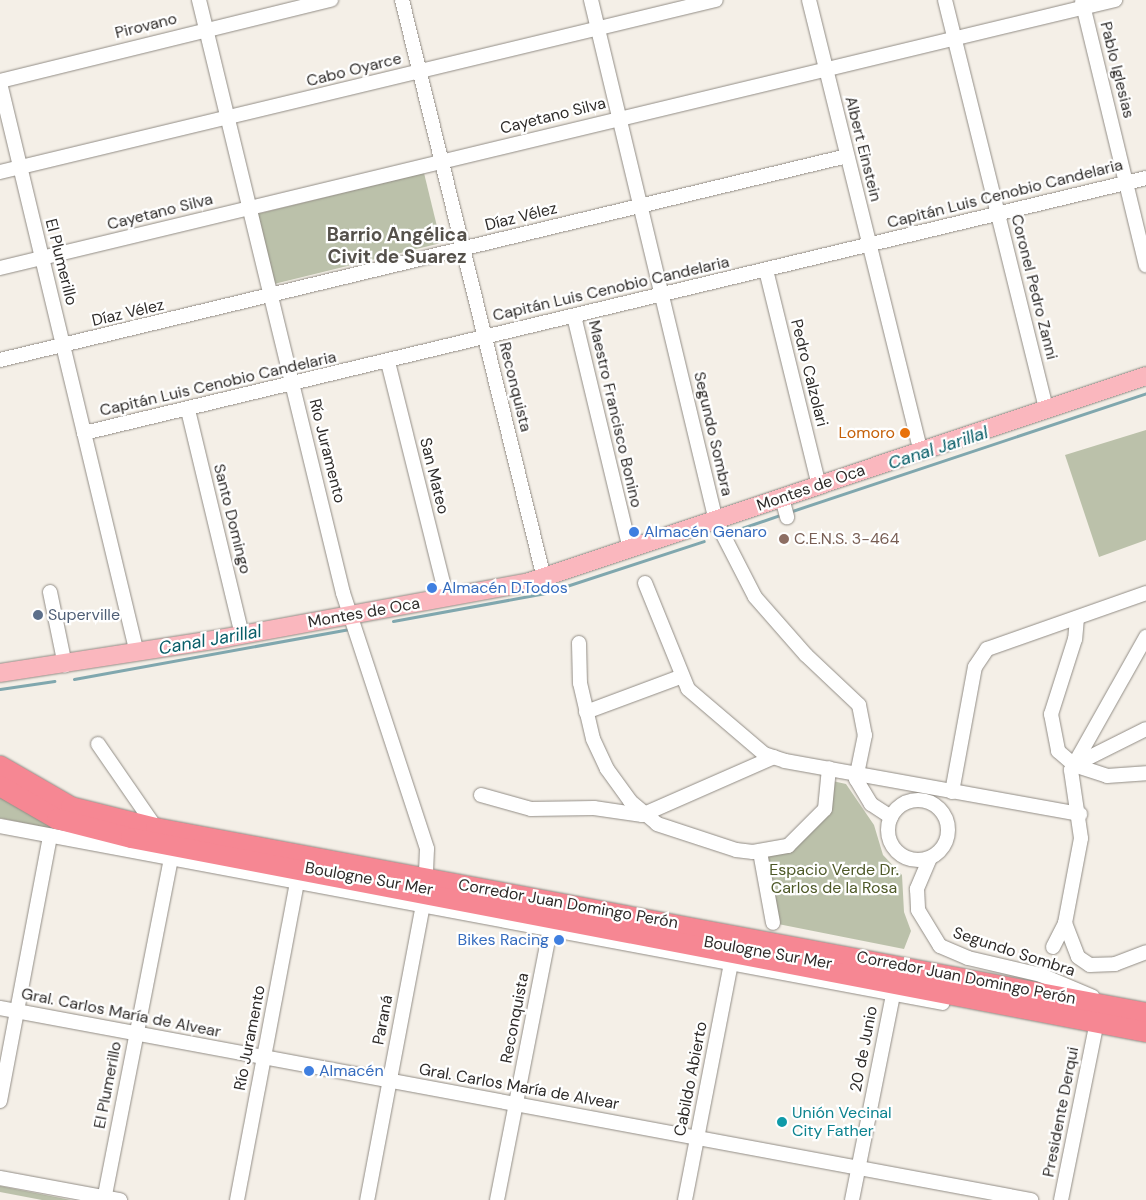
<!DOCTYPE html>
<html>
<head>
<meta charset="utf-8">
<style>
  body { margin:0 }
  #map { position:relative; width:1146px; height:1200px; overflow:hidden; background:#f4efe7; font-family:"DM Sans",sans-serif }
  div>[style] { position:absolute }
  .green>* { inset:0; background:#bbc1aa }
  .stream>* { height:3px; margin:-1.5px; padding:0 1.5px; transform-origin:1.5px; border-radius:1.5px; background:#80a7ae }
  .roads { filter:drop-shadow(0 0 1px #928d86) drop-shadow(0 0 1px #928d86) }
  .minor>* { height:14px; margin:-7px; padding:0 7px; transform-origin:7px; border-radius:7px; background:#fff }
  .minor>.ring { margin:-7px; padding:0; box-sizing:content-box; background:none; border:14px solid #fff; border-radius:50% }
  .major>* { height:18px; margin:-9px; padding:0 9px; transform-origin:9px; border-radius:9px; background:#fab7be }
  .highway>* { height:20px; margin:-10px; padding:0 10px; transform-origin:10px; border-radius:10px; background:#f68793 }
  .dots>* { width:14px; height:14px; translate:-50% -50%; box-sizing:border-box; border:2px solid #fff; border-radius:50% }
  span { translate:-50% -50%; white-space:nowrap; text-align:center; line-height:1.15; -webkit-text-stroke:4.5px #fff; paint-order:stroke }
  .street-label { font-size:16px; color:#2e2b29 }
  .food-label { font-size:16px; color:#c56008 }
  .right { translate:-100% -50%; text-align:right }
  .shop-label { font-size:16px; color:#366cbe }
  .left { translate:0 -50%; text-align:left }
  .education-label { font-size:16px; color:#785e54 }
  .service-label { font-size:16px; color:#4e5e75 }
  .park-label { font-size:16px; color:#4e5928 }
  .culture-label { font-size:16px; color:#0d838f }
  .water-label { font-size:18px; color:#075c67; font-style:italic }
  .quarter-label { font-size:19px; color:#55514b; font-weight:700 }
</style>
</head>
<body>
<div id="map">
  <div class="green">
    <div style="clip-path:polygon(424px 173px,441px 243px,274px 284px,257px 214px)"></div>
    <div style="clip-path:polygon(1146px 430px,1146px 540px,1099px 557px,1065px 455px)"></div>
    <div style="clip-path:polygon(828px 780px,846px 784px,874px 825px,883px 855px,902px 875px,904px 912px,911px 931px,904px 949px,773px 923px,760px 852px,771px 850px,825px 809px)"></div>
    <div style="clip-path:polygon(0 793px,58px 830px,0 818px)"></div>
    <div style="clip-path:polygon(0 1186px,71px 1200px,42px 1200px,0 1192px)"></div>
  </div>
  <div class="stream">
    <div style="left:789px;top:512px;width:376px;rotate:-18.4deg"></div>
    <div style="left:739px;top:529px;width:46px;rotate:-18.8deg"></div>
    <div style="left:393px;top:621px;width:155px;rotate:-10.4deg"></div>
    <div style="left:545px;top:593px;width:167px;rotate:-18.1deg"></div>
    <div style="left:74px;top:679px;width:280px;rotate:-10.3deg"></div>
    <div style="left:0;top:689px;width:55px;rotate:-8.4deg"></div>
  </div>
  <div class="roads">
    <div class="minor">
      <div style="left:199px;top:0;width:610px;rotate:76.35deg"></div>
      <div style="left:343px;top:593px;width:269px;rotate:71.8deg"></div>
      <div style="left:427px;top:849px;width:45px;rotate:92.5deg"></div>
      <div style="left:425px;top:894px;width:311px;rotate:100.7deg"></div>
      <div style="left:402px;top:0;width:595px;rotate:76.2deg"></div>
      <div style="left:591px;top:0;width:536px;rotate:76.51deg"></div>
      <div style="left:716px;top:521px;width:85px;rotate:62.8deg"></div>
      <div style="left:755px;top:597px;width:77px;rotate:48.7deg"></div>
      <div style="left:806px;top:655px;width:73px;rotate:43.3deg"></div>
      <div style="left:859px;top:705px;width:31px;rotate:79deg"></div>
      <div style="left:865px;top:735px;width:45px;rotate:101.6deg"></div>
      <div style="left:856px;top:779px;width:29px;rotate:59deg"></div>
      <div style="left:871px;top:804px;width:24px;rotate:33deg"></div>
      <div style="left:809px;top:0;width:465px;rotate:76.1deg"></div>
      <div style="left:945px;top:0;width:419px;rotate:76.1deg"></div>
      <div style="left:1082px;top:1px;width:272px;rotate:76.4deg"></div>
      <div style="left:0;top:81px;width:341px;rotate:-13.8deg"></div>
      <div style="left:0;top:83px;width:586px;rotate:76.49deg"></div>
      <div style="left:0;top:172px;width:736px;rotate:-13.51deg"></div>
      <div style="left:0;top:268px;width:1147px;rotate:-13.52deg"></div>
      <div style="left:766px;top:270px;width:221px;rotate:76.2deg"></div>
      <div style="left:574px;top:316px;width:240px;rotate:76.5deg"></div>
      <div style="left:0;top:360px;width:871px;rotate:-13.54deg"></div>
      <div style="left:388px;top:362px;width:243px;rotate:76deg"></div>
      <div style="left:188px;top:410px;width:231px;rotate:76.5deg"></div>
      <div style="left:84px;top:433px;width:1092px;rotate:-13.5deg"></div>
      <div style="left:782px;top:498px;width:20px;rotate:75deg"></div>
      <div style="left:645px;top:583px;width:114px;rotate:67.9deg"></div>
      <div style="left:688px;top:689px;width:100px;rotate:40.5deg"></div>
      <div style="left:764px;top:754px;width:22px;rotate:18deg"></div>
      <div style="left:785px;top:761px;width:300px;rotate:10.2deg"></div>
      <div style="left:50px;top:592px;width:75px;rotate:78.4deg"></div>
      <div style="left:1077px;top:618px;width:21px;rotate:95deg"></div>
      <div style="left:1075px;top:639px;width:79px;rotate:107.7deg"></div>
      <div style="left:1051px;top:714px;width:38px;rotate:79deg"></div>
      <div style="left:1058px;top:751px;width:21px;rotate:41deg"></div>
      <div style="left:1074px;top:765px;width:35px;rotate:18deg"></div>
      <div style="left:1107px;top:776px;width:39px;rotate:-4deg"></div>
      <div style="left:579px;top:643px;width:40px;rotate:88.6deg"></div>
      <div style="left:580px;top:683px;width:57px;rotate:76.9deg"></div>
      <div style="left:593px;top:739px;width:33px;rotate:65deg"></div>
      <div style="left:607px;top:769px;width:39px;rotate:54deg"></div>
      <div style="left:630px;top:801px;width:35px;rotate:40deg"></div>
      <div style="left:657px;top:824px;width:83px;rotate:18.2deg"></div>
      <div style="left:736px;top:850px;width:17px;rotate:7deg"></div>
      <div style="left:753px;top:852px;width:36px;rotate:-10deg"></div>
      <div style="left:788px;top:846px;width:52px;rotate:-45deg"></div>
      <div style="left:825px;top:809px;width:41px;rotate:-84.4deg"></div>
      <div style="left:586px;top:712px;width:100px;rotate:-20.4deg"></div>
      <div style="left:98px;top:744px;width:102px;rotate:55.4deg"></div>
      <div style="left:1074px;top:765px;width:80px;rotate:-26.6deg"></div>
      <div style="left:952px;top:792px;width:127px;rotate:-79.6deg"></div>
      <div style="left:975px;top:667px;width:22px;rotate:-56deg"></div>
      <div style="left:987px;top:649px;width:169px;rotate:-19.4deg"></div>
      <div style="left:481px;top:795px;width:52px;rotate:15.6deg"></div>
      <div style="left:531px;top:809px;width:63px;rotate:-0.9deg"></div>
      <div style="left:594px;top:808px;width:49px;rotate:8.3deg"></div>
      <div style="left:642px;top:815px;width:144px;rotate:-23.7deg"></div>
      <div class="ring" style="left:888px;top:800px;width:46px;height:46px"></div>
      <div style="left:0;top:826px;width:959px;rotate:10.63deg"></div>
      <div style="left:760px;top:852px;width:72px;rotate:79.6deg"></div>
      <div style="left:930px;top:858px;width:34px;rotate:113deg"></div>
      <div style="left:917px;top:889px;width:21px;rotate:87deg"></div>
      <div style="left:918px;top:910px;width:42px;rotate:58.6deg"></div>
      <div style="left:940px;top:946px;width:30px;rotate:23deg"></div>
      <div style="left:968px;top:958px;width:75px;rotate:13.1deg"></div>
      <div style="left:1041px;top:975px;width:56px;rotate:22.9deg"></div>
      <div style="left:1065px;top:923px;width:36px;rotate:69deg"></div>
      <div style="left:1078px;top:957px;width:14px;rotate:34deg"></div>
      <div style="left:1090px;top:965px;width:25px;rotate:-2deg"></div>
      <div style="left:1115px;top:964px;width:33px;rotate:-21deg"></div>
      <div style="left:1053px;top:947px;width:27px;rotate:-63deg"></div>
      <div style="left:1065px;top:923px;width:86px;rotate:-79.3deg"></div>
      <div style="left:1081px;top:838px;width:69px;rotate:-98.4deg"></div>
      <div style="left:1071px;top:770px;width:153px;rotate:-60.6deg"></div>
      <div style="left:0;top:1008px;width:1049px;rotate:10.55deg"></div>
      <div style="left:0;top:1101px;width:270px;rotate:-79.3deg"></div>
      <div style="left:0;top:1178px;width:122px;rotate:10.4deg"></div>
      <div style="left:104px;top:1200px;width:347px;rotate:-78.9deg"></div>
      <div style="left:237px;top:1200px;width:323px;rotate:-79.3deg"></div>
      <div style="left:497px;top:1200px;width:274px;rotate:-78.9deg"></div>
      <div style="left:685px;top:1200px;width:240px;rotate:-79deg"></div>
      <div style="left:852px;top:1200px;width:210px;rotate:-78.7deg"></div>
      <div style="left:1061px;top:1200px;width:172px;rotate:-78.6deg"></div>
    </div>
    <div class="major">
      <div style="left:0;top:673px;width:228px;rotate:-8.8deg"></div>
      <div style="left:225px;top:638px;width:306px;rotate:-10.4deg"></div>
      <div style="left:526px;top:583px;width:654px;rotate:-18.46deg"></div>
    </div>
    <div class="highway">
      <div style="left:0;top:766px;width:82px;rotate:30deg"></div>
      <div style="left:71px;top:807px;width:88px;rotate:13.9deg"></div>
      <div style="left:156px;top:828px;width:1007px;rotate:10.58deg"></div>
      <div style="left:0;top:786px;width:66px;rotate:30.1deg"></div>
      <div style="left:57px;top:819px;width:76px;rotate:14.4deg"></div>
      <div style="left:131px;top:838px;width:1033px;rotate:10.82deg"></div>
    </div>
  </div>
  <div class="dots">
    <div style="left:905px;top:433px;background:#e8710a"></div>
    <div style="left:634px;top:532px;background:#3f7fe0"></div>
    <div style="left:784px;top:539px;background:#8d6e63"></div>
    <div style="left:432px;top:588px;background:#3f7fe0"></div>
    <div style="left:38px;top:615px;background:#5c6f8a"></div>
    <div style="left:559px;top:940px;background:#3f7fe0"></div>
    <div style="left:309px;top:1071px;background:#3f7fe0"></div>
    <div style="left:782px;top:1122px;background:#0f9aa8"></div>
  </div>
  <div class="street-label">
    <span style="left:146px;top:26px;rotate:-14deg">Pirovano</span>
    <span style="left:354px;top:70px;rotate:-14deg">Cabo Oyarce</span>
    <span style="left:1117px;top:70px;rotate:76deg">Pablo Iglesias</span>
    <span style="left:553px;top:116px;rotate:-14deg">Cayetano Silva</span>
    <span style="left:863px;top:149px;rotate:76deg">Albert Einstein</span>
    <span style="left:1005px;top:194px;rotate:-14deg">Capitán Luis Cenobio Candelaria</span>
    <span style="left:160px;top:212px;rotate:-14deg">Cayetano Silva</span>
    <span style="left:521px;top:217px;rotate:-14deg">Díaz Vélez</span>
    <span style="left:61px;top:262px;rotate:76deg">El Plumerillo</span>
    <span style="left:1034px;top:287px;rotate:76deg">Coronel Pedro Zanni</span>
    <span style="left:611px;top:289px;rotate:-13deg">Capitán Luis Cenobio Candelaria</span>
    <span style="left:128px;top:313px;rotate:-13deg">Díaz Vélez</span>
    <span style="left:809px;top:373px;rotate:76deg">Pedro Calzolari</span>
    <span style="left:218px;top:384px;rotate:-13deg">Capitán Luis Cenobio Candelaria</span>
    <span style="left:515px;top:387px;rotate:76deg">Reconquista</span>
    <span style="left:615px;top:414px;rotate:77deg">Maestro Francisco Bonino</span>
    <span style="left:713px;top:434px;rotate:77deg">Segundo Sombra</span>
    <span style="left:327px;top:451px;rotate:76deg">Río Juramento</span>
    <span style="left:434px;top:476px;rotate:76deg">San Mateo</span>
    <span style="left:811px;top:488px;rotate:-19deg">Montes de Oca</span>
    <span style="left:232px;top:519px;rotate:76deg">Santo Domingo</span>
    <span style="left:364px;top:613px;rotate:-10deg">Montes de Oca</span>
    <span style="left:369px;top:879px;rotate:10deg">Boulogne Sur Mer</span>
    <span style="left:568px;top:904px;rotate:10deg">Corredor Juan Domingo Perón</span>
    <span style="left:1014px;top:952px;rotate:18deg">Segundo Sombra</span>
    <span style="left:768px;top:953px;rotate:10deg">Boulogne Sur Mer</span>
    <span style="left:966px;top:978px;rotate:11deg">Corredor Juan Domingo Perón</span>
    <span style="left:121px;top:1013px;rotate:11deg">Gral. Carlos María de Alvear</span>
    <span style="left:515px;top:1018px;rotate:-79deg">Reconquista</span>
    <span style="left:383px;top:1020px;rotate:-79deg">Paraná</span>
    <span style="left:250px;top:1038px;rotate:-79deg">Río Juramento</span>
    <span style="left:864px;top:1049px;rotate:-79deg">20 de Junio</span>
    <span style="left:691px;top:1079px;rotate:-79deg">Cabildo Abierto</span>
    <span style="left:108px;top:1085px;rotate:-79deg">El Plumerillo</span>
    <span style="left:519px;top:1087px;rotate:10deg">Gral. Carlos María de Alvear</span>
    <span style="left:1061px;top:1112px;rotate:-79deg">Presidente Derqui</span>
  </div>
  <div class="food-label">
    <span class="right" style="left:895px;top:433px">Lomoro</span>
  </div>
  <div class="shop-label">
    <span class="left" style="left:644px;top:532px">Almacén Genaro</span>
    <span class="left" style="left:442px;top:588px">Almacén D.Todos</span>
    <span class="right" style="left:549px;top:940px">Bikes Racing</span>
    <span class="left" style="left:319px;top:1071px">Almacén</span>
  </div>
  <div class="education-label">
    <span class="left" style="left:794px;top:539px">C.E.N.S. 3-464</span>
  </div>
  <div class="service-label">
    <span class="left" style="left:48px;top:615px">Superville</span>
  </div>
  <div class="park-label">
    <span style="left:834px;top:879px">Espacio Verde Dr.<br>Carlos de la Rosa</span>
  </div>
  <div class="culture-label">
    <span class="left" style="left:792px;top:1122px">Unión Vecinal<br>City Father</span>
  </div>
  <div class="water-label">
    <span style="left:938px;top:448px;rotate:-18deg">Canal Jarillal</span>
    <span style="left:210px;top:640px;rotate:-10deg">Canal Jarillal</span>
  </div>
  <div class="quarter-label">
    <span style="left:397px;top:246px">Barrio Angélica<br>Civit de Suarez</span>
  </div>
</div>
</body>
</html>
